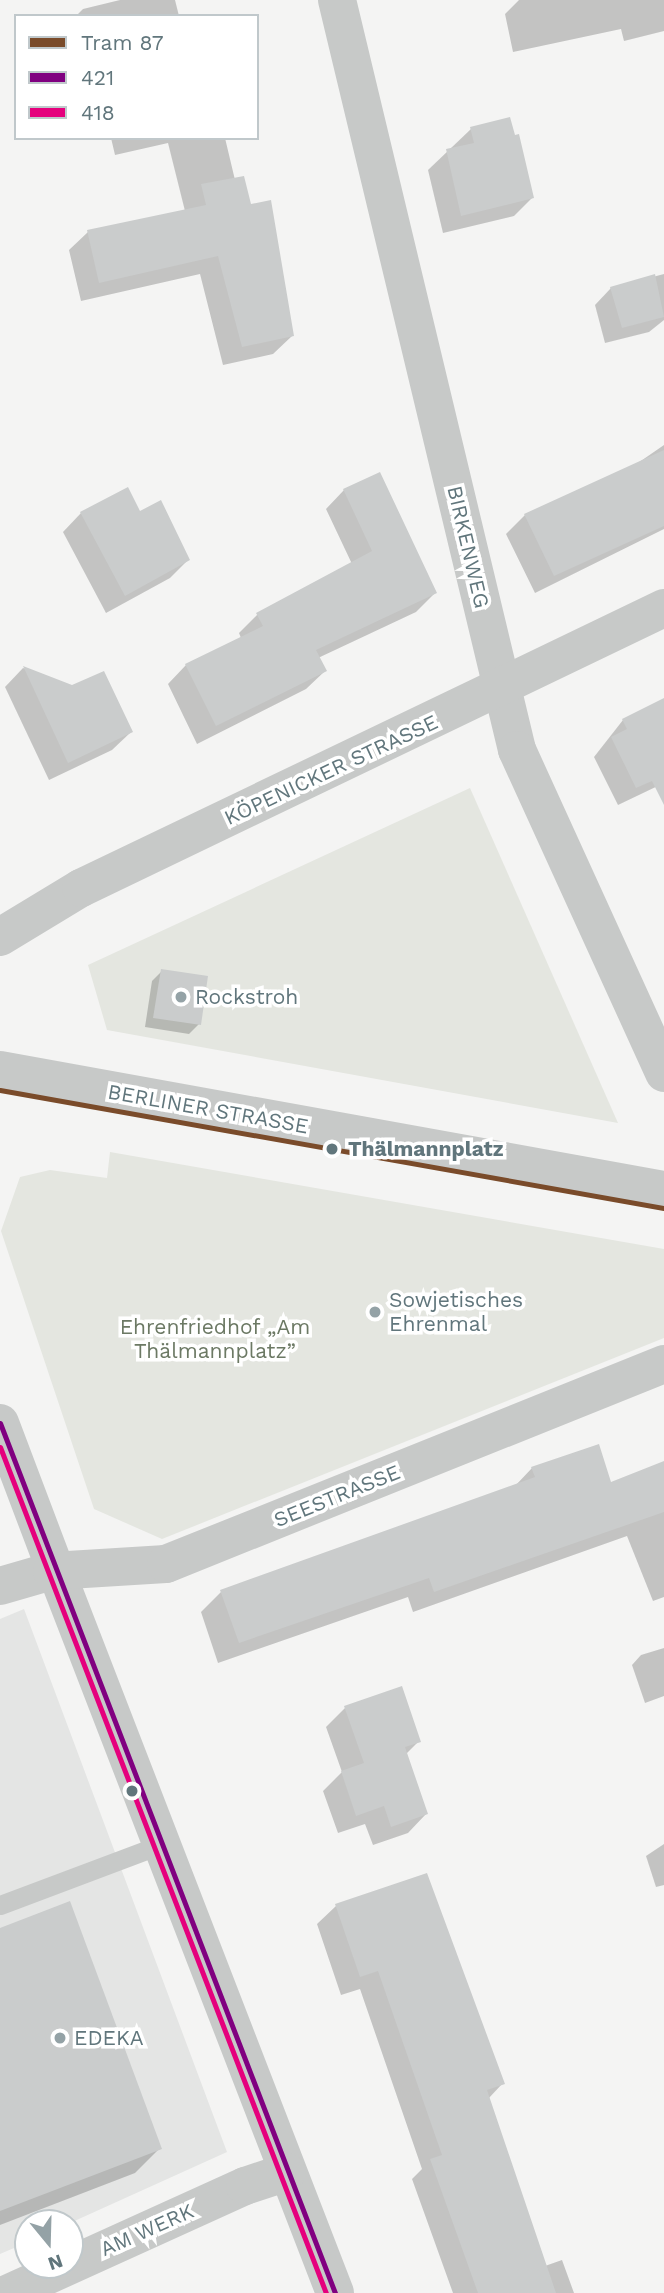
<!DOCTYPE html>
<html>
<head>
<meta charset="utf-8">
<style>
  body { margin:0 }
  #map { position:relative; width:664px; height:2293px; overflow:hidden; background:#f4f4f3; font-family:"Work Sans",sans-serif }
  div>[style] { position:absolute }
  .built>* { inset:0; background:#e4e5e4 }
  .green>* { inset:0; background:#e4e6e0 }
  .shadow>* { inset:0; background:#0003 }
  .building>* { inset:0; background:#cacccc }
  .service>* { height:19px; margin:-9.5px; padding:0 9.5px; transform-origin:9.5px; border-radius:9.5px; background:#c7c9c8 }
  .minor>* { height:38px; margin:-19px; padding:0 19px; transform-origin:19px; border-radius:19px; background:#c7c9c8 }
  .tertiary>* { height:38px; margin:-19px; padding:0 19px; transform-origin:19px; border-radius:19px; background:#c7c9c8 }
  .bus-1>* { height:5px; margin:-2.5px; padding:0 2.5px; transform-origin:2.5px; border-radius:2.5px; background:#800080 }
  .bus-2>* { height:5px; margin:-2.5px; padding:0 2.5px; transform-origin:2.5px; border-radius:2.5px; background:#e5007d }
  .tram-1>* { height:5px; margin:-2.5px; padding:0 2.5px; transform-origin:2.5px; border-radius:2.5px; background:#7a4b2a }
  .dots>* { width:19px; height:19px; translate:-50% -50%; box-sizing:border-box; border:4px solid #fff; border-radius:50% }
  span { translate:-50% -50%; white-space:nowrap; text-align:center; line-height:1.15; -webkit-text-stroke:7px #fff; paint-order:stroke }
  .street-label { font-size:21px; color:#61767c }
  .poi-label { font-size:21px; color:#61767c }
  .left { translate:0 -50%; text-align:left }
  .stop-label { font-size:21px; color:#61767c; font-weight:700 }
  .park-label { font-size:21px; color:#6c7964 }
  .legend { position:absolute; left:14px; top:14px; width:245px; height:126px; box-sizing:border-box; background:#fff; border:2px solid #c0c8cb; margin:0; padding:9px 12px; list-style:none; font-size:21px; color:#61767c }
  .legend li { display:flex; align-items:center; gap:14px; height:35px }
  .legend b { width:35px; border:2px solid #c0c8cb }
  .north { position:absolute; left:14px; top:2209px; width:70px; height:70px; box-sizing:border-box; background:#fff; border:2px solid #c0c8cb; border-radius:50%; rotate:161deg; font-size:19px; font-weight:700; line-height:28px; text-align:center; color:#61767c }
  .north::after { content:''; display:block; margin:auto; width:24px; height:32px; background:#94a2a6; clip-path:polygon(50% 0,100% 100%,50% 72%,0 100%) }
</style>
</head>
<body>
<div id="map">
  <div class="built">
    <div style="clip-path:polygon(24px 1609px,227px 2152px,70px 2223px,28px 2223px,28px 2242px,0 2254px,0 1619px)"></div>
  </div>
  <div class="green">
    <div style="clip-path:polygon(470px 788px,618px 1123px,107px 1030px,88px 965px)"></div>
    <div style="clip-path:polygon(110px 1152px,664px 1249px,664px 1338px,162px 1539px,94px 1509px,1px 1231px,20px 1177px,50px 1170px,107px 1178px)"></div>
  </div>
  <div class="shadow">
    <div style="clip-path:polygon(120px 0,175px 0,179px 16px,76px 16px,83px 9px)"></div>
    <div style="clip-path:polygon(519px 0,664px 0,664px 31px,624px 41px,621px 29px,513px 52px,505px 14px)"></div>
    <div style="clip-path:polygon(471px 129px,532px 198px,514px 216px,443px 233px,428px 170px)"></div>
    <div style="clip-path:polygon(111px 138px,225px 138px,235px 180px,292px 336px,273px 354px,223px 365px,200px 274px,81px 301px,69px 250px,88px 232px,185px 211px,168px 143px,115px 155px)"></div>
    <div style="clip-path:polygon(664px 274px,664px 320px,649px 332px,605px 343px,595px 305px,611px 288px)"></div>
    <div style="clip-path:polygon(664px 445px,664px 529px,535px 593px,506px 534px,525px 515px,635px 465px)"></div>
    <div style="clip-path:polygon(344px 490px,435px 593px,416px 612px,318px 658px,325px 671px,306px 689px,197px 744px,168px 684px,186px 665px,241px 638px,239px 633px,257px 615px,352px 564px,326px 509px)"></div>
    <div style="clip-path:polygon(81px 513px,140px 513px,188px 560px,170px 578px,106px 613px,63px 532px)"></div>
    <div style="clip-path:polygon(23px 668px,72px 686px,131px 732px,112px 750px,49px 780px,5px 687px)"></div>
    <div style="clip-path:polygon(664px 700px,664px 783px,618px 805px,594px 757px,623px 720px)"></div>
    <div style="clip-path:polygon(162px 971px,199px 1024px,189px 1034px,145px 1027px,152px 981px)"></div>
    <div style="clip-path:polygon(664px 1463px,664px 1597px,653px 1601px,627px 1536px,413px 1612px,408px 1597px,218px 1663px,201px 1612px,221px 1592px,515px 1486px,532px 1468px,610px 1484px)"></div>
    <div style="clip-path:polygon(664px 1648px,664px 1696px,645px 1703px,632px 1665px,641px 1655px)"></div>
    <div style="clip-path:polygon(345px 1708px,419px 1741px,406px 1754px,426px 1814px,408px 1833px,373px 1845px,365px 1824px,338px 1833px,323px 1791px,342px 1772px,326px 1727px)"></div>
    <div style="clip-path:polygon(664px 1844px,664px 1885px,656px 1887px,646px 1856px)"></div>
    <div style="clip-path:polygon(336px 1906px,503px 2083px,488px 2099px,545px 2266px,562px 2260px,574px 2293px,453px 2293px,412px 2179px,422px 2169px,360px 1989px,341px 1995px,317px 1924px)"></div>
    <div style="clip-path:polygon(0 1930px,160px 2148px,135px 2173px,0 2225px)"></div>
  </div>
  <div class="building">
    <div style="clip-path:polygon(510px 117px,515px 135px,519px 134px,534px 198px,461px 216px,446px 149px,474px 143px,470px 127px)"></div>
    <div style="clip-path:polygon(244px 176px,251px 204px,271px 200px,294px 336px,242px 347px,218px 256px,99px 283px,87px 230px,206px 205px,201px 184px)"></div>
    <div style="clip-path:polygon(655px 274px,664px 317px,622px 328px,610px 287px)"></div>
    <div style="clip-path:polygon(664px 450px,664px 526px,554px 576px,524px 514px)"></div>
    <div style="clip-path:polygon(380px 472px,437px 593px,316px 650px,327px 671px,216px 726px,185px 664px,263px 626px,256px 613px,372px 551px,343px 489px)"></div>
    <div style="clip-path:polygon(128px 487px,140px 511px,161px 500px,190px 560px,125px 596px,80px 512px)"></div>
    <div style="clip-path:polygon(23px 666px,72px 685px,104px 671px,133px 732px,68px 763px)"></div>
    <div style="clip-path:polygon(664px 698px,664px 805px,652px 781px,636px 788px,611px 737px,627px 729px,622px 719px)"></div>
    <div style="clip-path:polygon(161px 969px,208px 976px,201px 1025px,153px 1018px)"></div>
    <div style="clip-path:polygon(599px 1444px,611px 1482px,664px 1461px,664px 1512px,434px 1592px,429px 1578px,239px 1643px,220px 1590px,535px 1477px,531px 1467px)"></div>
    <div style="clip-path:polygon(402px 1686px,421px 1742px,405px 1747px,428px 1814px,391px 1827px,384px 1806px,356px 1816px,341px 1771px,364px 1763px,344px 1706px)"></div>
    <div style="clip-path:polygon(427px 1873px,505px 2084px,487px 2090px,556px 2293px,478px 2293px,430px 2159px,442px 2155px,378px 1971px,360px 1977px,335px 1904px)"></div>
    <div style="clip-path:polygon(70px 1901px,162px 2149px,0 2211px,0 1928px)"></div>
  </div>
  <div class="service">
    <div style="left:0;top:1905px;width:173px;rotate:-20.6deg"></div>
  </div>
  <div class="minor">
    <div style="left:337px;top:0;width:771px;rotate:76.5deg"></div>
    <div style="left:517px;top:750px;width:355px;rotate:65.5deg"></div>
    <div style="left:0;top:937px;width:95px;rotate:-31.2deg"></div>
    <div style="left:81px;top:888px;width:647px;rotate:-25.65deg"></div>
    <div style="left:56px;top:1571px;width:774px;rotate:68.87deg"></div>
    <div style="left:9px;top:2293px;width:259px;rotate:-24.4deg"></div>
    <div style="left:245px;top:2186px;width:44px;rotate:-18.4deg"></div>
  </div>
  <div class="tertiary">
    <div style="left:0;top:1070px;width:675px;rotate:10.24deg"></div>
    <div style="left:0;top:1423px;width:158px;rotate:69.3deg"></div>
    <div style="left:0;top:1586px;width:54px;rotate:-16.1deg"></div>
    <div style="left:52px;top:1571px;width:114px;rotate:-3.5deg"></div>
    <div style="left:166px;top:1564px;width:537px;rotate:-21.88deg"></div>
  </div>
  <div class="bus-1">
    <div style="left:0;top:1423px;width:932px;rotate:68.94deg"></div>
  </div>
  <div class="bus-2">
    <div style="left:0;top:1447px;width:907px;rotate:68.93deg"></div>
  </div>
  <div class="tram-1">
    <div style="left:0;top:1090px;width:674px;rotate:10.08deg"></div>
  </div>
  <div class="dots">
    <div style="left:181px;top:997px;background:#94a2a6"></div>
    <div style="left:332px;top:1149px;background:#61767c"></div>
    <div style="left:375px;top:1312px;background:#94a2a6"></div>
    <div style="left:132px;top:1791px;background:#61767c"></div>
    <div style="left:60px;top:2038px;background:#94a2a6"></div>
  </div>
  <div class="street-label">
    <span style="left:468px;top:547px;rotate:77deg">BIRKENWEG</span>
    <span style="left:331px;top:770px;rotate:-25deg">KÖPENICKER STRASSE</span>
    <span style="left:208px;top:1109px;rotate:10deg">BERLINER STRASSE</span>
    <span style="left:337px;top:1496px;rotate:-22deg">SEESTRASSE</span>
    <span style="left:147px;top:2230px;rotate:-24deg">AM WERK</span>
  </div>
  <div class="poi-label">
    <span class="left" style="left:195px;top:997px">Rockstroh</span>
    <span class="left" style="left:389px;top:1312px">Sowjetisches<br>Ehrenmal</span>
    <span class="left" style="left:74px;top:2038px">EDEKA</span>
  </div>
  <div class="stop-label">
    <span class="left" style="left:348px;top:1149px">Thälmannplatz</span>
  </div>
  <div class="park-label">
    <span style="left:215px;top:1339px">Ehrenfriedhof „Am<br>Thälmannplatz”</span>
  </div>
  <ul class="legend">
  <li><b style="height:9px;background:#7a4b2a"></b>Tram 87</li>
  <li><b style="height:9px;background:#800080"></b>421</li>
  <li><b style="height:9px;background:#e5007d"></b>418</li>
  </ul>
  <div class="north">N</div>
</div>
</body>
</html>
